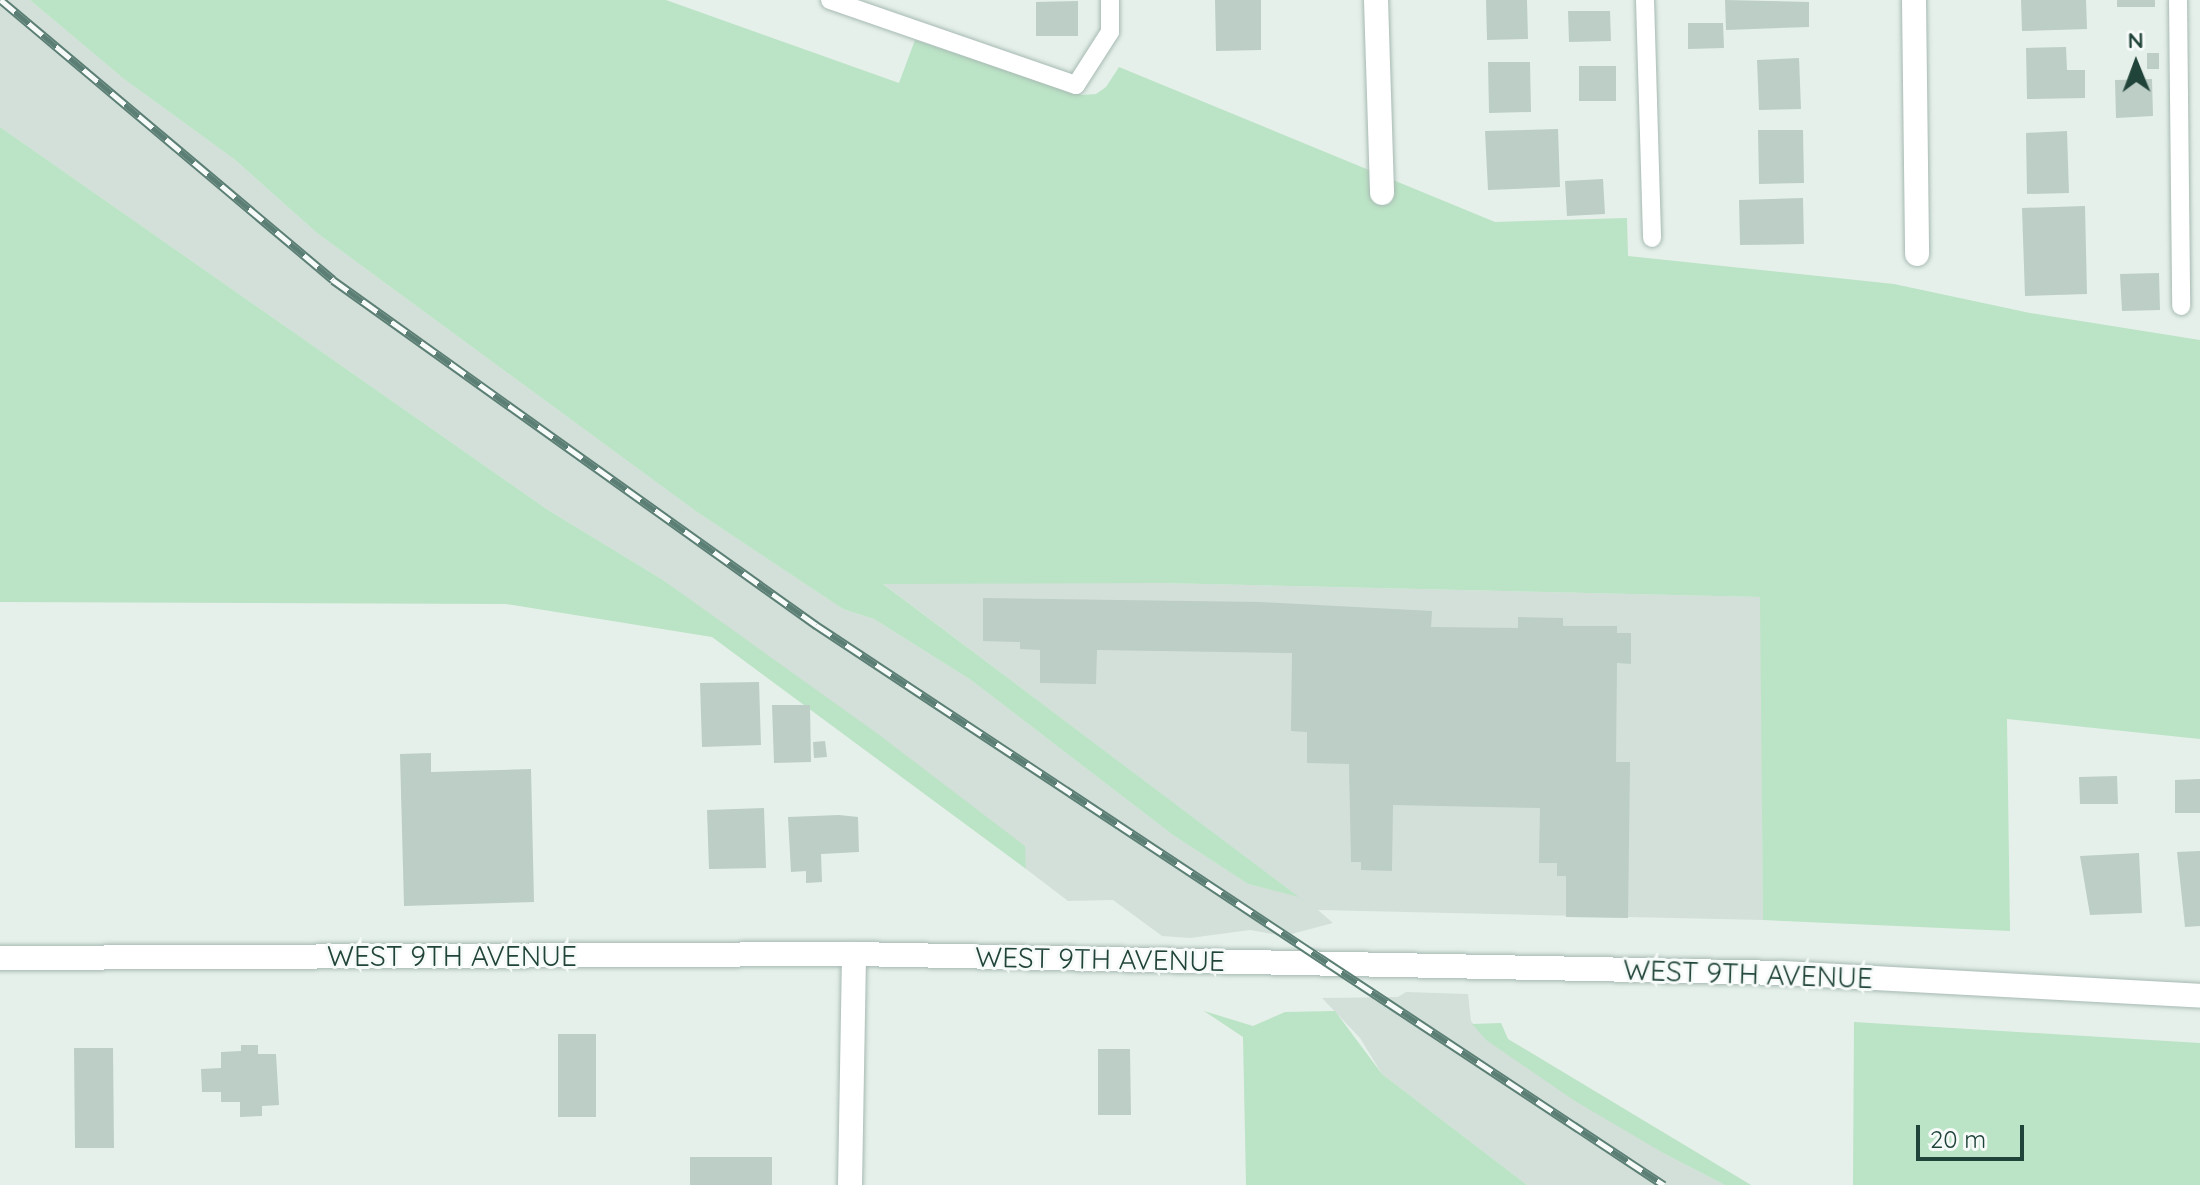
<!DOCTYPE html>
<html>
<head>
<meta charset="utf-8">
<style>
  body { margin:0 }
  #map { position:relative; width:2200px; height:1185px; overflow:hidden; background:#e5f0ea; font-family:Quicksand,sans-serif }
  div>[style] { position:absolute }
  .built>* { inset:0; background:#d3e0d9 }
  .green>* { inset:0; background:#bbe3c5 }
  .building>* { inset:0; background:#bccec6 }
  .roads { filter:drop-shadow(0 0 2px #a6b9b2) drop-shadow(0 0 2px #a6b9b2) }
  .lane>* { height:18px; margin:-9px; padding:0 9px; transform-origin:9px; border-radius:9px; background:#fff }
  .street>* { height:24px; margin:-12px; padding:0 12px; transform-origin:12px; border-radius:12px; background:#fff }
  .rail>* { height:9px; margin-top:-4.5px; transform-origin:0; background:repeating-linear-gradient(90deg,#f6fbf9 0 18px,#5c7f75 0 36px); box-sizing:border-box; border-block:2px solid #5c7f75 }
  span { translate:-50% -50%; white-space:nowrap; text-align:center; line-height:1.15; -webkit-text-stroke:6px #f6fbf9; paint-order:stroke }
  .street-label { font-size:28px; color:#21443a }
  .north { position:absolute; left:2096px; top:24px; width:80px; height:80px; -webkit-text-stroke:6px #f6fbf9; paint-order:stroke; rotate:359deg; font-size:22px; font-weight:700; line-height:32px; text-align:center; color:#21443a }
  .north::after { content:''; display:block; margin:auto; width:28px; height:36px; background:#21443a; clip-path:polygon(50% 0,100% 100%,50% 72%,0 100%) }
  .scale { position:absolute; left:1916px; top:1125px; width:108px; height:36px; box-sizing:border-box; border:4px solid #21443a; border-top:0; padding-left:10px; font-size:24px; line-height:28px; white-space:nowrap; color:#21443a; -webkit-text-stroke:6px #f6fbf9; paint-order:stroke }
</style>
</head>
<body>
<div id="map">
  <div class="built">
    <div style="clip-path:polygon(0 0,30px 0,124px 79px,234px 159px,317px 233px,697px 512px,843px 609px,874px 619px,971px 680px,1173px 835px,1248px 884px,1296px 895px,882px 583px,1160px 583px,1761px 597px,1763px 920px,1318px 910px,1333px 923px,1284px 936px,1250px 930px,1190px 938px,1162px 936px,1113px 900px,1068px 901px,1026px 869px,1024px 846px,663px 580px,548px 510px,0 127px)"></div>
    <div style="clip-path:polygon(1406px 992px,1468px 994px,1471px 1021px,1486px 1040px,1665px 1154px,1725px 1185px,1527px 1185px,1382px 1074px,1360px 1038px,1322px 998px,1398px 997px)"></div>
  </div>
  <div class="green">
    <div style="clip-path:polygon(30px 0,666px 0,899px 83px,915px 40px,1082px 95px,1096px 94px,1106px 87px,1119px 67px,1495px 222px,1627px 218px,1628px 256px,1894px 284px,2030px 313px,2200px 340px,2200px 739px,2007px 719px,2010px 931px,1763px 920px,1760px 597px,1160px 583px,883px 584px,1299px 897px,1248px 884px,1173px 835px,971px 680px,874px 619px,843px 609px,697px 512px,317px 233px,234px 159px,124px 79px)"></div>
    <div style="clip-path:polygon(0 127px,548px 510px,663px 580px,878px 734px,1025px 846px,1026px 869px,712px 637px,506px 604px,0 602px)"></div>
    <div style="clip-path:polygon(1204px 1011px,1253px 1026px,1285px 1012px,1335px 1011px,1382px 1074px,1527px 1185px,1246px 1185px,1243px 1037px)"></div>
    <div style="clip-path:polygon(1854px 1022px,2200px 1043px,2200px 1185px,1853px 1185px)"></div>
    <div style="clip-path:polygon(1501px 1023px,1508px 1039px,1751px 1185px,1725px 1185px,1665px 1154px,1575px 1101px,1486px 1040px,1472px 1024px)"></div>
  </div>
  <div class="building">
    <div style="clip-path:polygon(1215px 0,1261px 0,1261px 50px,1216px 51px)"></div>
    <div style="clip-path:polygon(1486px 0,1527px 0,1528px 39px,1487px 40px)"></div>
    <div style="clip-path:polygon(1725px 0,1809px 2px,1809px 27px,1726px 30px)"></div>
    <div style="clip-path:polygon(2021px 0,2086px 0,2087px 29px,2022px 31px)"></div>
    <div style="clip-path:polygon(2117px 0,2155px 0,2155px 7px,2117px 7px)"></div>
    <div style="clip-path:polygon(1078px 1px,1078px 36px,1036px 36px,1036px 2px)"></div>
    <div style="clip-path:polygon(1568px 11px,1610px 11px,1611px 41px,1569px 42px)"></div>
    <div style="clip-path:polygon(1688px 23px,1723px 23px,1724px 48px,1688px 49px)"></div>
    <div style="clip-path:polygon(2066px 47px,2067px 70px,2085px 70px,2085px 98px,2027px 99px,2026px 48px)"></div>
    <div style="clip-path:polygon(2147px 53px,2159px 53px,2159px 69px,2147px 69px)"></div>
    <div style="clip-path:polygon(1799px 58px,1801px 109px,1759px 110px,1757px 60px)"></div>
    <div style="clip-path:polygon(1488px 62px,1530px 62px,1531px 112px,1489px 113px)"></div>
    <div style="clip-path:polygon(1579px 66px,1616px 66px,1616px 101px,1579px 101px)"></div>
    <div style="clip-path:polygon(2152px 79px,2153px 116px,2116px 118px,2115px 80px)"></div>
    <div style="clip-path:polygon(1558px 129px,1560px 187px,1488px 190px,1485px 131px)"></div>
    <div style="clip-path:polygon(1758px 130px,1803px 130px,1804px 183px,1759px 184px)"></div>
    <div style="clip-path:polygon(2067px 131px,2069px 193px,2027px 194px,2026px 133px)"></div>
    <div style="clip-path:polygon(1603px 179px,1605px 214px,1567px 216px,1565px 181px)"></div>
    <div style="clip-path:polygon(1803px 198px,1804px 244px,1740px 245px,1739px 200px)"></div>
    <div style="clip-path:polygon(2085px 206px,2087px 294px,2025px 296px,2022px 208px)"></div>
    <div style="clip-path:polygon(2159px 273px,2160px 310px,2122px 311px,2120px 274px)"></div>
    <div style="clip-path:polygon(983px 598px,1259px 602px,1432px 611px,1431px 627px,1518px 628px,1518px 617px,1563px 618px,1563px 626px,1617px 626px,1617px 633px,1631px 633px,1631px 664px,1617px 663px,1616px 762px,1630px 762px,1628px 918px,1566px 917px,1566px 876px,1557px 876px,1557px 863px,1539px 863px,1540px 808px,1393px 805px,1392px 871px,1361px 870px,1361px 862px,1351px 862px,1349px 764px,1307px 763px,1307px 732px,1291px 731px,1292px 653px,1097px 650px,1096px 684px,1040px 683px,1040px 650px,1020px 649px,1020px 642px,983px 641px)"></div>
    <div style="clip-path:polygon(759px 682px,761px 745px,702px 747px,700px 683px)"></div>
    <div style="clip-path:polygon(772px 705px,810px 705px,811px 762px,774px 763px)"></div>
    <div style="clip-path:polygon(825px 741px,827px 757px,814px 758px,813px 742px)"></div>
    <div style="clip-path:polygon(431px 753px,431px 772px,531px 769px,534px 902px,404px 906px,400px 754px)"></div>
    <div style="clip-path:polygon(2117px 776px,2118px 804px,2080px 804px,2079px 777px)"></div>
    <div style="clip-path:polygon(2200px 779px,2200px 813px,2175px 813px,2175px 780px)"></div>
    <div style="clip-path:polygon(764px 808px,766px 868px,709px 869px,707px 810px)"></div>
    <div style="clip-path:polygon(839px 815px,858px 817px,859px 852px,821px 854px,822px 882px,806px 883px,806px 871px,791px 872px,788px 817px)"></div>
    <div style="clip-path:polygon(2200px 851px,2200px 926px,2185px 927px,2177px 852px)"></div>
    <div style="clip-path:polygon(2139px 853px,2142px 913px,2090px 915px,2080px 856px)"></div>
    <div style="clip-path:polygon(558px 1034px,596px 1034px,596px 1117px,558px 1117px)"></div>
    <div style="clip-path:polygon(241px 1045px,258px 1045px,258px 1054px,276px 1054px,279px 1105px,262px 1106px,262px 1116px,240px 1117px,240px 1102px,221px 1102px,221px 1092px,202px 1092px,201px 1069px,221px 1068px,221px 1052px,241px 1051px)"></div>
    <div style="clip-path:polygon(74px 1048px,113px 1048px,114px 1148px,75px 1148px)"></div>
    <div style="clip-path:polygon(1098px 1049px,1130px 1049px,1131px 1115px,1098px 1115px)"></div>
    <div style="clip-path:polygon(690px 1157px,772px 1157px,772px 1185px,690px 1185px)"></div>
  </div>
  <div class="roads">
    <div class="lane">
      <div style="left:830px;top:0;width:260px;rotate:19.1deg"></div>
      <div style="left:1076px;top:85px;width:63px;rotate:-57.3deg"></div>
      <div style="left:1110px;top:32px;width:32px;rotate:-90deg"></div>
      <div style="left:1645px;top:0;width:238px;rotate:88.3deg"></div>
      <div style="left:2178px;top:0;width:306px;rotate:89.4deg"></div>
    </div>
    <div class="street">
      <div style="left:1376px;top:0;width:193px;rotate:88.2deg"></div>
      <div style="left:1914px;top:0;width:254px;rotate:89.3deg"></div>
      <div style="left:0;top:958px;width:854px;rotate:-0.27deg"></div>
      <div style="left:854px;top:954px;width:927px;rotate:1.17deg"></div>
      <div style="left:1781px;top:973px;width:420px;rotate:3.1deg"></div>
      <div style="left:850px;top:1185px;width:231px;rotate:-89deg"></div>
    </div>
  </div>
  <div class="rail">
    <div style="left:1px;top:0;width:434px;rotate:40.1deg"></div>
    <div style="left:333px;top:280px;width:594px;rotate:35.54deg"></div>
    <div style="left:816px;top:625px;width:1016px;rotate:33.44deg"></div>
  </div>
  <div class="street-label">
    <span style="left:452px;top:956px">WEST 9TH AVENUE</span>
    <span style="left:1100px;top:959px;rotate:1deg">WEST 9TH AVENUE</span>
    <span style="left:1748px;top:974px;rotate:2deg">WEST 9TH AVENUE</span>
  </div>
  <div class="north">N</div>
  <div class="scale">20 m</div>
</div>
</body>
</html>
